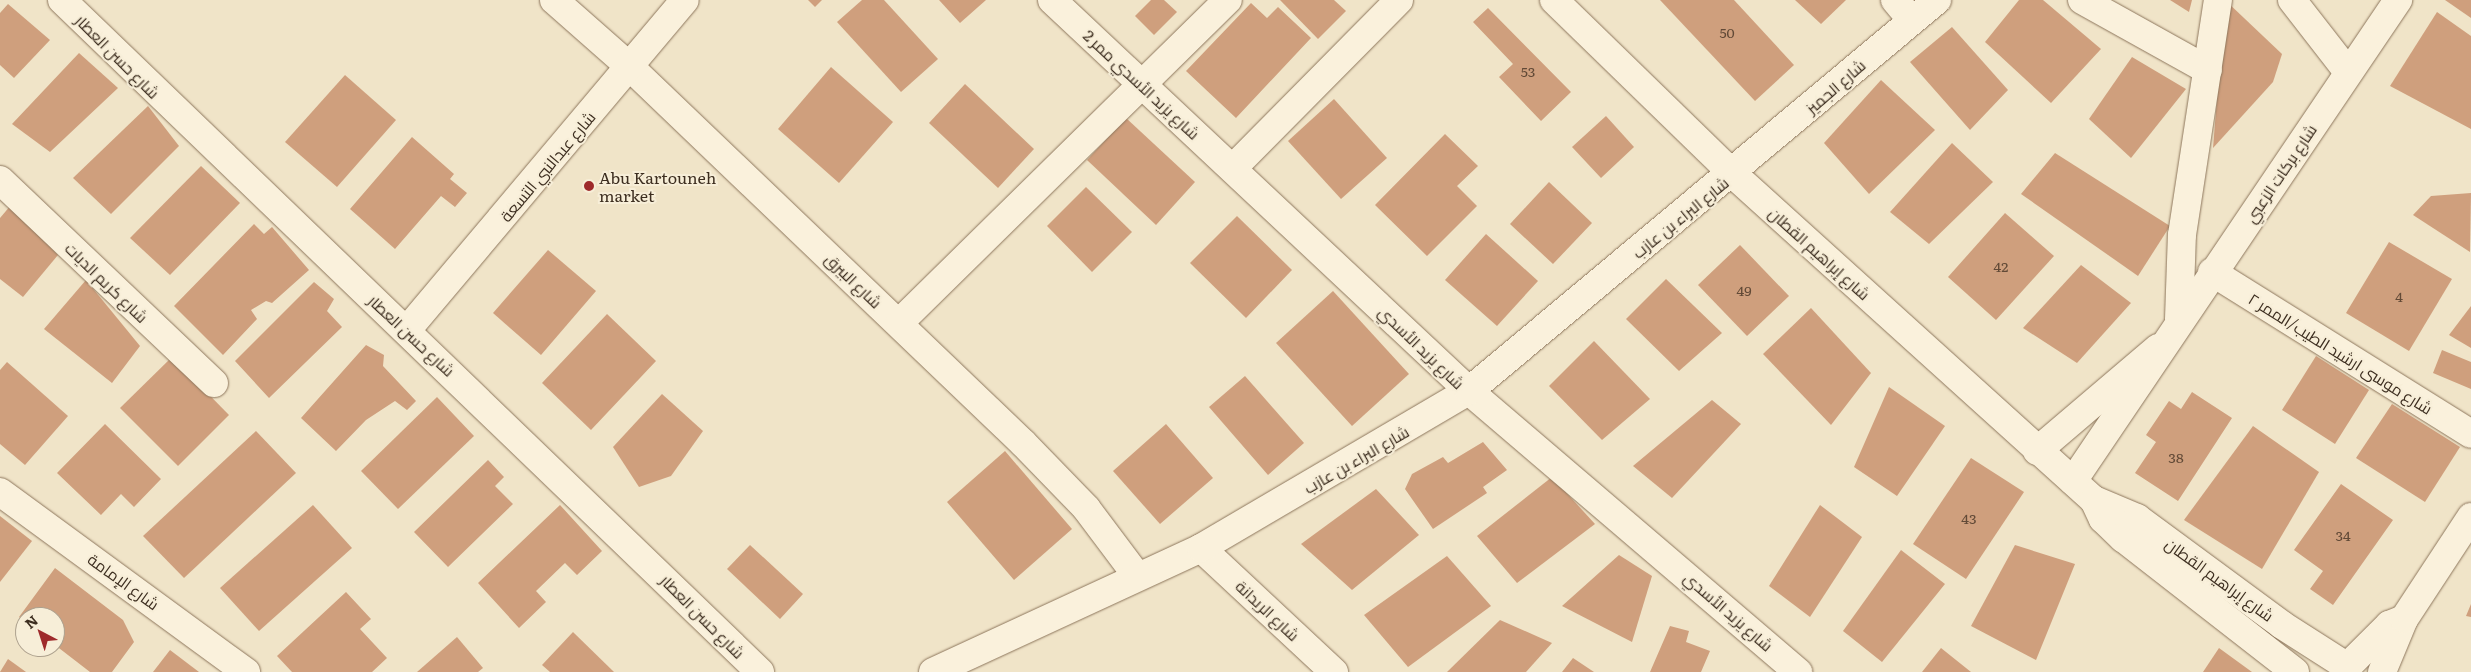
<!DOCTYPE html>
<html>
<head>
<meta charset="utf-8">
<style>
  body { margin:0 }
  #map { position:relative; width:2471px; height:672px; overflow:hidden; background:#f0e4c8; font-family:Literata,Cairo,serif }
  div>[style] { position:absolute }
  .building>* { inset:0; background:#cf9f7d }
  .roads { filter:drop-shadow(0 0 1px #8d765c) drop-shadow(0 0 1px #8d765c) }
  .minor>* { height:28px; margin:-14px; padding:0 14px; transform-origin:14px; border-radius:14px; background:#faf1dc }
  .dots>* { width:14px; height:14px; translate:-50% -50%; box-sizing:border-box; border:2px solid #f7eed8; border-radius:50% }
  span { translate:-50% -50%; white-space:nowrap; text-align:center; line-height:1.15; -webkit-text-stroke:4px #f7eed8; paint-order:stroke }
  .number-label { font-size:14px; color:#624a37 }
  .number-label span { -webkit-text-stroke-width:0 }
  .street-label { font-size:16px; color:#3d2e20 }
  .poi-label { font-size:16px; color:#3d2e20 }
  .left { translate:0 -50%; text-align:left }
  .north { position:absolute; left:15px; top:607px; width:50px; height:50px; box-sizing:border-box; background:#f7eed8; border:1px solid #ada18e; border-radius:50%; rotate:320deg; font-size:14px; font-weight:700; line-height:20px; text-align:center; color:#3d2e20 }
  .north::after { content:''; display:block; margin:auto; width:18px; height:22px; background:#9e2a2b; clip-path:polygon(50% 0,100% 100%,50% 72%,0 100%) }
</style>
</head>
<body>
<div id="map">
  <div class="building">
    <div style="clip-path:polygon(808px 0,822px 0,815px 7px)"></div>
    <div style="clip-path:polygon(862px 0,884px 0,938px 59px,901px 92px,837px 22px)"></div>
    <div style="clip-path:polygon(939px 0,986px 0,960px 23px)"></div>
    <div style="clip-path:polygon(1151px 0,1164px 0,1177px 12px,1154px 35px,1135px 16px)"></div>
    <div style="clip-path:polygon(1280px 0,1334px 0,1346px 11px,1318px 39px)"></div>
    <div style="clip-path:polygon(1660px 0,1734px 0,1794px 65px,1755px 101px)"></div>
    <div style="clip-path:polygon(1795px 0,1846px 0,1821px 24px)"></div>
    <div style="clip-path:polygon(2019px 0,2043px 0,2101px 49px,2051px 103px,1985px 42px)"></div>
    <div style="clip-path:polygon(2170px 0,2192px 0,2189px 12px)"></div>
    <div style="clip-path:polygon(2225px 0,2282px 54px,2273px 82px,2213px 148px)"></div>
    <div style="clip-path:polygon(2445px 0,2471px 0,2471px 18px)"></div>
    <div style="clip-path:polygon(1251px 3px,1267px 18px,1278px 7px,1311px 38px,1236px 118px,1186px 71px)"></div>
    <div style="clip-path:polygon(8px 4px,50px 40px,14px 78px,0 65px,0 13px)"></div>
    <div style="clip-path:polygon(1488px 8px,1571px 92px,1541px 121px,1499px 77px,1513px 64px,1473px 22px)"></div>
    <div style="clip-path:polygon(2437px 12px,2471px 36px,2471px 129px,2390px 86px)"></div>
    <div style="clip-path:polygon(1952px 27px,2008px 90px,1970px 130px,1910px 62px)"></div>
    <div style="clip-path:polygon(79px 53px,118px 88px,50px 152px,12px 124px)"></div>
    <div style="clip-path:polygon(2132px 57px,2186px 89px,2131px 158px,2089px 119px)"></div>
    <div style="clip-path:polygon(831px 67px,893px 122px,839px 183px,778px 129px)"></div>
    <div style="clip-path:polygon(345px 75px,396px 120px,337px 187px,285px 142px)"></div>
    <div style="clip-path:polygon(1881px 80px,1935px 130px,1869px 194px,1824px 143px)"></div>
    <div style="clip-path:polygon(965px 84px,1034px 149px,998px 188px,929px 123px)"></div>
    <div style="clip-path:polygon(1334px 99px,1387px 158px,1341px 199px,1288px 141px)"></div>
    <div style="clip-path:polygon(148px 106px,179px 146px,111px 214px,73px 178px)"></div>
    <div style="clip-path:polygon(1606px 116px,1634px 147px,1601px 178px,1572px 147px)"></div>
    <div style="clip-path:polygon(1126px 118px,1195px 182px,1156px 225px,1087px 160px)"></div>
    <div style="clip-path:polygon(1445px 134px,1478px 166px,1457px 186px,1477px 206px,1427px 256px,1375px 205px)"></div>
    <div style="clip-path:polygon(412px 137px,454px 174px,450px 179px,467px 193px,455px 207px,441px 196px,395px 249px,350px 209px)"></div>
    <div style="clip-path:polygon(1952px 143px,1993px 182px,1929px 244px,1890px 212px)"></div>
    <div style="clip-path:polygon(2055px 153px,2170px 226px,2138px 276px,2021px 194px)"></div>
    <div style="clip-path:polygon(201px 166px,240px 203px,170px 275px,130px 238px)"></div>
    <div style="clip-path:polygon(1549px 182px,1592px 223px,1553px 264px,1510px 224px)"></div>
    <div style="clip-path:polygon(1086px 187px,1132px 232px,1092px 272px,1047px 226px)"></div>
    <div style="clip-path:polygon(2471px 193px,2470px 252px,2413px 215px,2431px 196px)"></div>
    <div style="clip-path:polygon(11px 205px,58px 255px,23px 297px,0 279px,0 218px)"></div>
    <div style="clip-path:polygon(2005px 213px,2054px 256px,1996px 320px,1948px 277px)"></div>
    <div style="clip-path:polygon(1237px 216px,1292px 270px,1246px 318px,1190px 263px)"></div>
    <div style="clip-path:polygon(254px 224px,264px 234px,272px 227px,309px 270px,272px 303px,266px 301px,251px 310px,257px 319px,223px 355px,174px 306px)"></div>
    <div style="clip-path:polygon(1486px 234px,1538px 281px,1497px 326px,1445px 280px)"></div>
    <div style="clip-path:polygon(2389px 242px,2452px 279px,2409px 351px,2346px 313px)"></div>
    <div style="clip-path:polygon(1740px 245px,1789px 296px,1747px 336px,1698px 285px)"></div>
    <div style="clip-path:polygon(548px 250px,596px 291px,541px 355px,493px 313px)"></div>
    <div style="clip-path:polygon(2081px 265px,2131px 303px,2077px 363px,2023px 328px)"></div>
    <div style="clip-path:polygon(1666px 279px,1722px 333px,1679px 371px,1626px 319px)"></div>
    <div style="clip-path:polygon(86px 280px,140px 346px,112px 383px,44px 329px)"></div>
    <div style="clip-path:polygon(314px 282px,334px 299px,327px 311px,342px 327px,269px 398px,235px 361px)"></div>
    <div style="clip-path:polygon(1333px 291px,1409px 374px,1352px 426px,1276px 343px)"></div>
    <div style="clip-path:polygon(2471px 306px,2471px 348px,2449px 335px)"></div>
    <div style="clip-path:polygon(1811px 308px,1871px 373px,1831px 425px,1763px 354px)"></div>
    <div style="clip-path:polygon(607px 314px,656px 361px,591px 430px,542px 383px)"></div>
    <div style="clip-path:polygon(1594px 341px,1650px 399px,1602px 440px,1549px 386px)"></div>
    <div style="clip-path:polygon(366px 345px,384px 355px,383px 366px,416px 401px,407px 410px,395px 401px,366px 420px,336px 451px,301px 418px)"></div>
    <div style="clip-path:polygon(2442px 350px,2471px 362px,2471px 389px,2433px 373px)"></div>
    <div style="clip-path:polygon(2316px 356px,2369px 390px,2335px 444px,2282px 410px)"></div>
    <div style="clip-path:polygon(172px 357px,229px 415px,178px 466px,120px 408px)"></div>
    <div style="clip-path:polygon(7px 362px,68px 416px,25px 465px,0 444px,0 370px)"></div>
    <div style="clip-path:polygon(1245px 376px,1304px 443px,1268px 475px,1209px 407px)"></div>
    <div style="clip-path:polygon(1889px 387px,1945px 426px,1897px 496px,1854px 467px)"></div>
    <div style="clip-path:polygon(2192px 392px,2232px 418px,2178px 501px,2135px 473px,2156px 442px,2146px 435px,2169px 401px,2181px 409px)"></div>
    <div style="clip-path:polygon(662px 394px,703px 431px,671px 476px,639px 487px,613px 447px)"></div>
    <div style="clip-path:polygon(437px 397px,474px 436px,398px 509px,361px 471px)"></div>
    <div style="clip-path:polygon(1712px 400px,1741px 424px,1672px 498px,1633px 466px)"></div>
    <div style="clip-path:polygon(2392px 404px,2460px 447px,2425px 502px,2356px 458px)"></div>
    <div style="clip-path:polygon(105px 424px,161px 479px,134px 507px,121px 494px,101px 515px,57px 473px)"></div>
    <div style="clip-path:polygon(1166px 424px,1213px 478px,1160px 524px,1113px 471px)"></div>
    <div style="clip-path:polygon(2253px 426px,2319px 472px,2262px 569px,2184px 520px)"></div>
    <div style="clip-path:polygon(256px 431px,296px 473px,184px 578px,143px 536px)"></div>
    <div style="clip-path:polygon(1483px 442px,1507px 470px,1483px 487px,1487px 493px,1433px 529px,1405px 489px,1412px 474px,1443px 457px,1448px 463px)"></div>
    <div style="clip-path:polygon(1005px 451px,1072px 529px,1014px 580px,947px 502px)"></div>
    <div style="clip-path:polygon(1971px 458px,2024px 492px,1966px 579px,1913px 544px)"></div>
    <div style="clip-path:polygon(488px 460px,504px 477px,495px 486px,513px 504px,448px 567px,414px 532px)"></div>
    <div style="clip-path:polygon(1552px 477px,1595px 524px,1517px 583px,1477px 536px)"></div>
    <div style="clip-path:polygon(2341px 484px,2393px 520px,2333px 605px,2310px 589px,2323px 571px,2294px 550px)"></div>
    <div style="clip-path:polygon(1376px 489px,1419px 535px,1352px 590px,1301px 544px)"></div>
    <div style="clip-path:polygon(313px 505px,352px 548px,259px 631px,220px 588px)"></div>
    <div style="clip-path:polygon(560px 505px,602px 551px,577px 575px,565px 563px,536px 591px,546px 602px,519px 628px,478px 583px)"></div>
    <div style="clip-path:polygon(1820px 505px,1862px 537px,1810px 617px,1769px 586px)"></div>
    <div style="clip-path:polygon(0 516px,32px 541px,0 582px)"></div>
    <div style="clip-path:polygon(750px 545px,803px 594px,780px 619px,727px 569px)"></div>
    <div style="clip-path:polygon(2015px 545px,2075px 564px,2036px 660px,1971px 626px)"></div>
    <div style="clip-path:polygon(1901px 550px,1945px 584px,1882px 662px,1843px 631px)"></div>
    <div style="clip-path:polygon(1619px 555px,1652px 576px,1632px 642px,1562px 606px)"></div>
    <div style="clip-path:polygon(1447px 556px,1491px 606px,1408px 667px,1364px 615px)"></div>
    <div style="clip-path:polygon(55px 568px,123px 620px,134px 642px,112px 672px,90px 672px,55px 645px,55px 617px,25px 617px,25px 622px,19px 617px)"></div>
    <div style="clip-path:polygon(346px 592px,371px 619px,360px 629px,387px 658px,372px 672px,292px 672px,277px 656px)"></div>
    <div style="clip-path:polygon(2471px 604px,2471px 617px,2466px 616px)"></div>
    <div style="clip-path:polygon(1500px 620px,1552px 643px,1526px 672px,1447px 672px)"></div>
    <div style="clip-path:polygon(1670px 626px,1689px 631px,1686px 642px,1710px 651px,1701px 672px,1650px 672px)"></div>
    <div style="clip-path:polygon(573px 632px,614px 672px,550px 672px,542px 665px)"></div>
    <div style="clip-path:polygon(457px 637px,483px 668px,478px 672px,417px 672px)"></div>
    <div style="clip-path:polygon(1941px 648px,1971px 672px,1922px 672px)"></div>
    <div style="clip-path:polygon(2219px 648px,2252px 672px,2203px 672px)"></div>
    <div style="clip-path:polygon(170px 650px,199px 672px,153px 672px)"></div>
    <div style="clip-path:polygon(1573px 658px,1594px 672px,1562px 672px)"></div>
    <div style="clip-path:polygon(8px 659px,26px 672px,0 672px)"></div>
  </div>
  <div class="roads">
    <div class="minor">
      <div style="left:62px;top:0;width:969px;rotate:43.91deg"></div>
      <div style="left:554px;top:0;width:101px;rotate:41.4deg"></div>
      <div style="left:630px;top:67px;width:544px;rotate:43.73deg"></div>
      <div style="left:1023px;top:443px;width:91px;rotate:45.9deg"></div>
      <div style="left:1086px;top:508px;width:85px;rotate:53.1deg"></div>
      <div style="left:1052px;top:0;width:572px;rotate:43.16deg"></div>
      <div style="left:1469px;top:391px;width:433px;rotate:40.5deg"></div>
      <div style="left:1554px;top:0;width:250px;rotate:44.2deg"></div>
      <div style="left:1733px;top:174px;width:486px;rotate:42.1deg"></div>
      <div style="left:2094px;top:500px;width:21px;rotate:65deg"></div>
      <div style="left:2103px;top:519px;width:28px;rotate:44deg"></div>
      <div style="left:2123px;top:538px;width:218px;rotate:37.9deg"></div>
      <div style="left:1895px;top:0;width:26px;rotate:50deg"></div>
      <div style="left:2082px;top:0;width:144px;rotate:29.1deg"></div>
      <div style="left:2292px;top:0;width:91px;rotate:52.1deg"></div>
      <div style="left:1233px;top:168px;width:236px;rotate:-45.3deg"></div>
      <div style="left:0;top:180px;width:295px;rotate:43.5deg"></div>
      <div style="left:2212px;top:272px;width:305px;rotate:32deg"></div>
      <div style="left:2179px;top:319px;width:84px;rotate:-88deg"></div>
      <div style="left:2182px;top:235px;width:238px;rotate:-81.3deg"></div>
      <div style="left:899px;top:323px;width:461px;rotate:-44.5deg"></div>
      <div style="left:407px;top:330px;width:431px;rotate:-49.9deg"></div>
      <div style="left:2037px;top:451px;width:159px;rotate:-40.4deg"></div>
      <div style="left:2073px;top:481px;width:581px;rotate:-55.95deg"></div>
      <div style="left:0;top:492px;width:305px;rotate:36.2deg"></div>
      <div style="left:2094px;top:500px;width:47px;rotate:22.7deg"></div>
      <div style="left:2137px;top:518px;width:180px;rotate:36.4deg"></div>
      <div style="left:2282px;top:625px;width:72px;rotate:32.6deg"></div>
      <div style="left:1201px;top:548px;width:182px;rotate:43deg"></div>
      <div style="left:2351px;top:663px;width:54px;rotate:-45deg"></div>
      <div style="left:2389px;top:625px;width:16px;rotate:-22deg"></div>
      <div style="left:933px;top:672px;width:295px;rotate:-24.8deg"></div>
      <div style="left:1201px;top:548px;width:311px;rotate:-30.4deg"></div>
      <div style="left:1469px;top:391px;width:610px;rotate:-39.88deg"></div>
      <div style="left:2382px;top:672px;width:57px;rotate:-67.5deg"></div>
      <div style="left:2404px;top:619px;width:122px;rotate:-56.7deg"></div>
    </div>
  </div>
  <div class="dots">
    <div style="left:589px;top:186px;background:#9e2a2b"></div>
  </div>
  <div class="number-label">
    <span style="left:1727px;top:32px">50</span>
    <span style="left:1528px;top:71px">53</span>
    <span style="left:2001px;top:266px">42</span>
    <span style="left:1744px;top:290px">49</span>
    <span style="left:2399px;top:296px">4</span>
    <span style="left:2176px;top:457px">38</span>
    <span style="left:1969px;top:518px">43</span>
    <span style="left:2343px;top:535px">34</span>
  </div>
  <div class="street-label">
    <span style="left:118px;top:56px;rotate:45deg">شارع حسن العطار</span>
    <span style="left:1142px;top:84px;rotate:43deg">شارع يزيد الأسدي ممر 2</span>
    <span style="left:1835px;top:86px;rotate:-41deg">شارع الجميز</span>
    <span style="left:547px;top:166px;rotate:-50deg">شارع عبدالنبي التسعة</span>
    <span style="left:2280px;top:173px;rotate:-56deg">شارع بركات الزعبي</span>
    <span style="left:1680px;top:217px;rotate:-39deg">شارع البراء بن عازب</span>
    <span style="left:1820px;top:253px;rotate:42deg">شارع إبراهيم القطان</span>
    <span style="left:854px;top:280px;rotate:44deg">شارع البيرق</span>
    <span style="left:107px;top:282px;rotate:44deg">شارع كريم الديات</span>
    <span style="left:412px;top:335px;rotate:43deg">شارع حسن العطار</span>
    <span style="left:1422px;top:347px;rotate:44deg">شارع يزيد الأسدي</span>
    <span style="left:2341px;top:353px;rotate:32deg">شارع موسى ارشيد الطيب/الممر ٢</span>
    <span style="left:1356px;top:459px;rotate:-30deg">شارع البراء بن عازب</span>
    <span style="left:2220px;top:579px;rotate:36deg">شارع إبراهيم القطان</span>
    <span style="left:124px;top:581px;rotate:36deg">شارع الإمامة</span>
    <span style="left:1268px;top:610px;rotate:43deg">شارع الريدانة</span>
    <span style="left:1729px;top:611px;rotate:41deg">شارع يزيد الأسدي</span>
    <span style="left:703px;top:616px;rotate:45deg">شارع حسن العطار</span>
  </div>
  <div class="poi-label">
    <span class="left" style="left:599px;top:186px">Abu Kartouneh<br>market</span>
  </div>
  <div class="north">N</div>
</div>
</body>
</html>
